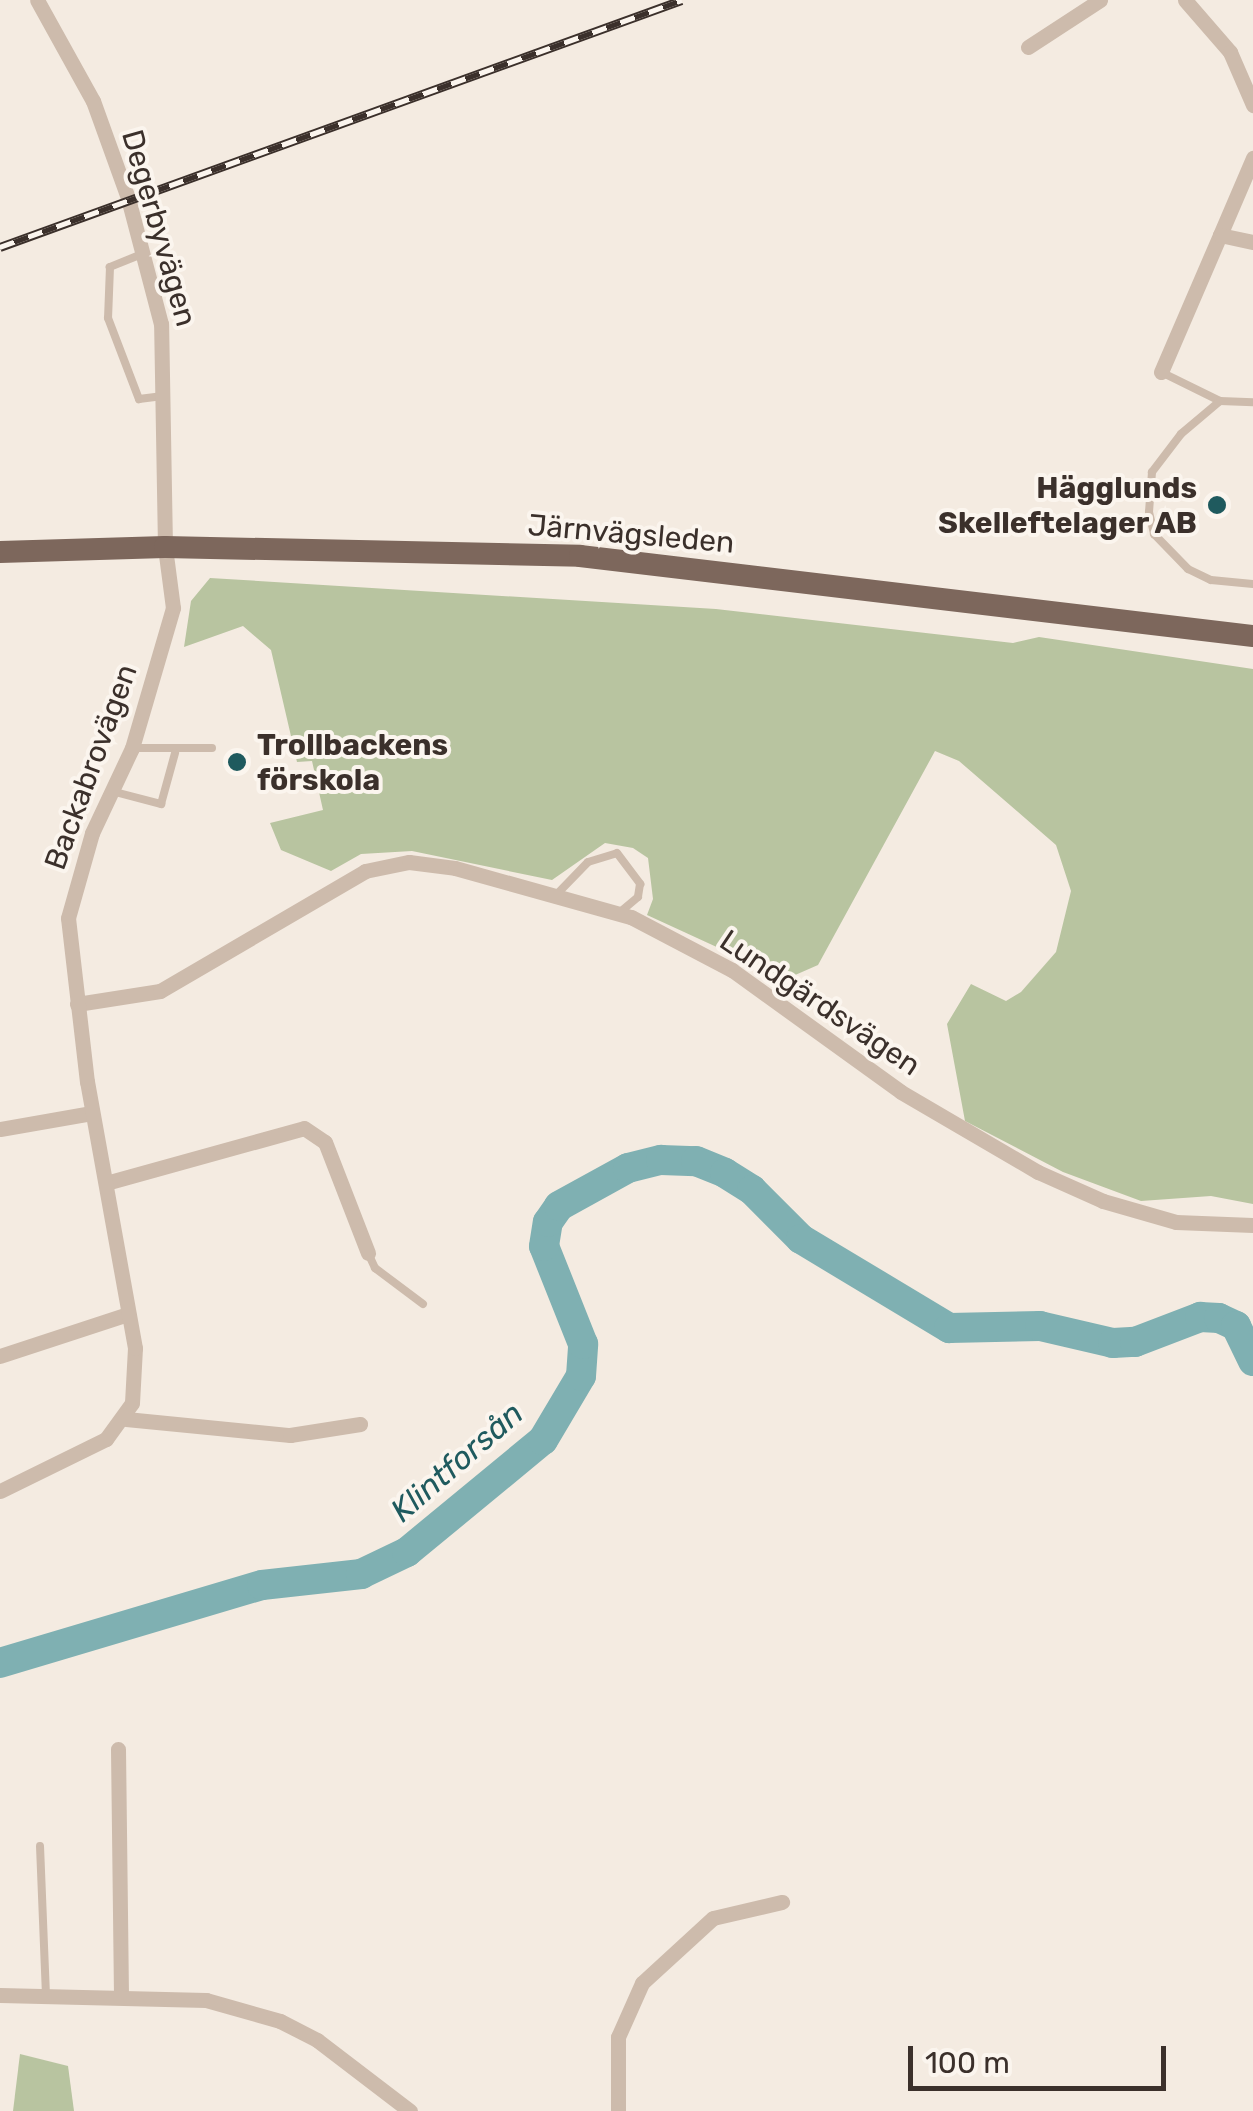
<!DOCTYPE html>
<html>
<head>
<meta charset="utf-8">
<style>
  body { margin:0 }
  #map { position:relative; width:1253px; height:2111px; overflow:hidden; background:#f4ebe1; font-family:Rubik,sans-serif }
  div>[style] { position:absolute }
  .green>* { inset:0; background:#b8c4a0 }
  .river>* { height:30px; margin:-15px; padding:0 15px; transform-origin:15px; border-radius:15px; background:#7fb0b2 }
  .lane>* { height:8px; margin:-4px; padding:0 4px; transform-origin:4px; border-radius:4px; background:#cdbbac }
  .street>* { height:15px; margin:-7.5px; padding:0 7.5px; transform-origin:7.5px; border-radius:7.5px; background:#cdbbac }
  .primary>* { height:22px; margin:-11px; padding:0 11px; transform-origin:11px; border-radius:11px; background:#7d675c }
  .rail>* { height:9px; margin-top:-4.5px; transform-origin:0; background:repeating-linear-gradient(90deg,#fbf5ee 0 15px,#3b302b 0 30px); box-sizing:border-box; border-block:2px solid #3b302b }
  .dots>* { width:28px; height:28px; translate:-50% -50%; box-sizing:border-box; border:5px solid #fbf5ee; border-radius:50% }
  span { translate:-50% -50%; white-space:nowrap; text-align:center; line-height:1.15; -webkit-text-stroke:8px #fbf5ee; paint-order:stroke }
  .street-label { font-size:30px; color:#3b302b }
  .poi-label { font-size:30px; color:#3b302b; font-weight:700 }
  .right { translate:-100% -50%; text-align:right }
  .left { translate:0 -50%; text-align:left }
  .water-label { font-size:32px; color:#1f5a5e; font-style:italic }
  .scale { position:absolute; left:908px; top:2046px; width:258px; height:45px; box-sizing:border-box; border:5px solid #3b302b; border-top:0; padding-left:12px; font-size:30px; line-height:35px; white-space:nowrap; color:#3b302b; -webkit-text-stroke:8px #fbf5ee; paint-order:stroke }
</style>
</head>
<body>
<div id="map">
  <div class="green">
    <div style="clip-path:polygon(210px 578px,716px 609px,1013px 643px,1039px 637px,1253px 669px,1253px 1204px,1211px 1196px,1141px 1201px,1063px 1172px,965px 1121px,947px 1024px,971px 984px,1006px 1001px,1021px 992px,1056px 952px,1071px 891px,1056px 845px,959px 761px,935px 751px,818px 965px,786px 979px,647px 915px,653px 899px,648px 858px,633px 848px,605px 843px,552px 880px,412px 851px,361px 854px,331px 871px,281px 850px,270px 823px,323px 810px,312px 761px,297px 762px,271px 650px,243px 626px,184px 647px,191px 601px)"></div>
    <div style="clip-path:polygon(20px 2054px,68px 2066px,74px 2111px,13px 2111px)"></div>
  </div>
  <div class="river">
    <div style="left:0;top:1663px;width:273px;rotate:-16.6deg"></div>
    <div style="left:262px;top:1585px;width:100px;rotate:-6.3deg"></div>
    <div style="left:361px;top:1574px;width:51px;rotate:-25.6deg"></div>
    <div style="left:407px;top:1552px;width:176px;rotate:-39.5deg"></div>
    <div style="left:543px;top:1440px;width:74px;rotate:-59.3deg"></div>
    <div style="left:581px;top:1376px;width:32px;rotate:-86deg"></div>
    <div style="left:583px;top:1344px;width:105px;rotate:-111.7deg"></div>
    <div style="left:544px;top:1246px;width:24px;rotate:-81deg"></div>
    <div style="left:548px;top:1222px;width:19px;rotate:-55deg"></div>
    <div style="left:559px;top:1206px;width:79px;rotate:-28.8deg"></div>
    <div style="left:628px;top:1168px;width:34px;rotate:-14deg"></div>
    <div style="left:661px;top:1160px;width:35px;rotate:2deg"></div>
    <div style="left:696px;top:1161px;width:31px;rotate:22deg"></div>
    <div style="left:725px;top:1173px;width:32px;rotate:32deg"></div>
    <div style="left:752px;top:1190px;width:69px;rotate:45deg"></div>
    <div style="left:801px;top:1239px;width:173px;rotate:31deg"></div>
    <div style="left:949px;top:1328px;width:91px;rotate:-1.3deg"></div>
    <div style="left:1040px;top:1326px;width:75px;rotate:13.1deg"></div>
    <div style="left:1113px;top:1343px;width:22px;rotate:-3deg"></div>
    <div style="left:1135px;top:1342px;width:70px;rotate:-21deg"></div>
    <div style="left:1200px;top:1317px;width:19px;rotate:3deg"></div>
    <div style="left:1219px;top:1318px;width:19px;rotate:25deg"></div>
    <div style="left:1236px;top:1326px;width:39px;rotate:64deg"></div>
  </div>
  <div class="lane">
    <div style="left:142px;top:254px;width:35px;rotate:158deg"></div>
    <div style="left:110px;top:267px;width:51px;rotate:92.2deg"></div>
    <div style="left:108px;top:318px;width:87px;rotate:69.1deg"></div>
    <div style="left:139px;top:399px;width:24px;rotate:-7deg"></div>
    <div style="left:1161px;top:372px;width:66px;rotate:26.2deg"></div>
    <div style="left:1220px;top:401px;width:33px;rotate:2deg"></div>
    <div style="left:1220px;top:401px;width:51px;rotate:139.8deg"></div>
    <div style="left:1181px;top:434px;width:48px;rotate:127.3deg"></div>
    <div style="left:1152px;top:472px;width:40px;rotate:94.3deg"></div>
    <div style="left:1149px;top:512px;width:23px;rotate:77deg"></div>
    <div style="left:1154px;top:534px;width:49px;rotate:45.8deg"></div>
    <div style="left:1188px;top:569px;width:25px;rotate:26deg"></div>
    <div style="left:1211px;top:580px;width:42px;rotate:5.4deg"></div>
    <div style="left:132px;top:748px;width:80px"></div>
    <div style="left:115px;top:792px;width:48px;rotate:14.6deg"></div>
    <div style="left:161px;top:804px;width:53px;rotate:-74.6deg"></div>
    <div style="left:558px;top:893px;width:43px;rotate:-45.9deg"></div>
    <div style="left:588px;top:862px;width:30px;rotate:-17deg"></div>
    <div style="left:617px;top:853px;width:39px;rotate:53deg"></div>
    <div style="left:640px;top:884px;width:13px;rotate:99deg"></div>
    <div style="left:638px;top:897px;width:25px;rotate:140deg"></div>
    <div style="left:368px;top:1253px;width:17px;rotate:65deg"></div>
    <div style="left:375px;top:1268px;width:60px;rotate:36.9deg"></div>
    <div style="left:40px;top:1846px;width:147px;rotate:87.7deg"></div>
  </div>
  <div class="street">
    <div style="left:1185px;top:0;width:69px;rotate:49.1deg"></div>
    <div style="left:1230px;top:52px;width:58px;rotate:66.5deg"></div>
    <div style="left:1028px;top:47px;width:86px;rotate:-33.1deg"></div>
    <div style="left:1220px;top:235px;width:84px;rotate:-66.8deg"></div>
    <div style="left:1161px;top:372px;width:149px;rotate:-66.7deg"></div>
    <div style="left:1220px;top:235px;width:34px;rotate:12deg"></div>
    <div style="left:77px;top:1004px;width:84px;rotate:-8.9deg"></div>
    <div style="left:160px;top:991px;width:238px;rotate:-30.3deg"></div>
    <div style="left:365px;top:871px;width:45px;rotate:-11.6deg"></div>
    <div style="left:409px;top:862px;width:46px;rotate:7.4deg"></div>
    <div style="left:455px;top:868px;width:183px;rotate:15.6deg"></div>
    <div style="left:631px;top:917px;width:114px;rotate:27.7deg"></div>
    <div style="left:732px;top:970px;width:208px;rotate:35.8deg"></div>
    <div style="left:901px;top:1092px;width:159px;rotate:30.3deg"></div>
    <div style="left:1038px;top:1172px;width:71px;rotate:24deg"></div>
    <div style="left:1103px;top:1201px;width:76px;rotate:16deg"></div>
    <div style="left:1176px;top:1222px;width:77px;rotate:2.2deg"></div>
    <div style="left:0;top:1129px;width:93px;rotate:-9.9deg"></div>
    <div style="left:106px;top:1183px;width:205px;rotate:-15.5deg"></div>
    <div style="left:304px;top:1128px;width:25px;rotate:34deg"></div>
    <div style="left:325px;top:1142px;width:119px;rotate:68.8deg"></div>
    <div style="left:0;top:1356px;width:135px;rotate:-18.2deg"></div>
    <div style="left:126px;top:1419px;width:165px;rotate:5.6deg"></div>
    <div style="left:290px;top:1435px;width:71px;rotate:-8.9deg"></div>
    <div style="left:0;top:1491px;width:118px;rotate:-26.1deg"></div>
    <div style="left:106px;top:1439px;width:44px;rotate:-54.2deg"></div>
    <div style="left:132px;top:1403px;width:55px;rotate:-86.9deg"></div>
    <div style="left:135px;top:1348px;width:270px;rotate:-100.2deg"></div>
    <div style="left:87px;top:1082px;width:165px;rotate:-96.6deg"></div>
    <div style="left:68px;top:918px;width:88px;rotate:-74.2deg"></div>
    <div style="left:92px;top:833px;width:94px;rotate:-64.8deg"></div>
    <div style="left:132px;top:748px;width:146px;rotate:-73.7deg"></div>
    <div style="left:173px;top:608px;width:62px;rotate:-97.5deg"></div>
    <div style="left:165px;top:547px;width:223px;rotate:-91deg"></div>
    <div style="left:161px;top:324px;width:130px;rotate:-104.7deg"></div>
    <div style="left:128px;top:198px;width:103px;rotate:-109.8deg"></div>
    <div style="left:93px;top:101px;width:115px;rotate:-119deg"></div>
    <div style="left:118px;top:1749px;width:247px;rotate:89.3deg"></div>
    <div style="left:0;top:1995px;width:206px;rotate:1.4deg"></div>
    <div style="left:206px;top:2000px;width:77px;rotate:15.8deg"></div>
    <div style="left:280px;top:2021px;width:42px;rotate:27.2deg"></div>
    <div style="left:317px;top:2040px;width:117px;rotate:37.4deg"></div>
    <div style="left:618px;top:2111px;width:74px;rotate:-90deg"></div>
    <div style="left:618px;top:2037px;width:59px;rotate:-66deg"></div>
    <div style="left:642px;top:1983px;width:96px;rotate:-42.5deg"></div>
    <div style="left:713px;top:1918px;width:71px;rotate:-13.1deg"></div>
  </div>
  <div class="primary">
    <div style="left:0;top:552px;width:165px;rotate:-1.7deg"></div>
    <div style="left:165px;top:547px;width:415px;rotate:1.2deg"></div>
    <div style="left:580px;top:556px;width:678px;rotate:6.78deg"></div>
  </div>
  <div class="rail">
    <div style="left:0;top:247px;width:725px;rotate:-19.91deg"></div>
  </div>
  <div class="dots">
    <div style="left:1217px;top:505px;background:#1f5a5e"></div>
    <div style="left:237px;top:762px;background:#1f5a5e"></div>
  </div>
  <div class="street-label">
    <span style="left:159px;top:228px;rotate:74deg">Degerbyvägen</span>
    <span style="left:631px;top:534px;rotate:5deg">Järnvägsleden</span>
    <span style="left:91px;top:767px;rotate:-70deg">Backabrovägen</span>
    <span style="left:820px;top:1003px;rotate:34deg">Lundgärdsvägen</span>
  </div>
  <div class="poi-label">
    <span class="right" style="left:1197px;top:505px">Hägglunds<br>Skelleftelager AB</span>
    <span class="left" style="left:257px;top:762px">Trollbackens<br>förskola</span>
  </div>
  <div class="water-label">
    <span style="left:457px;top:1462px;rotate:-41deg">Klintforsån</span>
  </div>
  <div class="scale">100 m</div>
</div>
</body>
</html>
